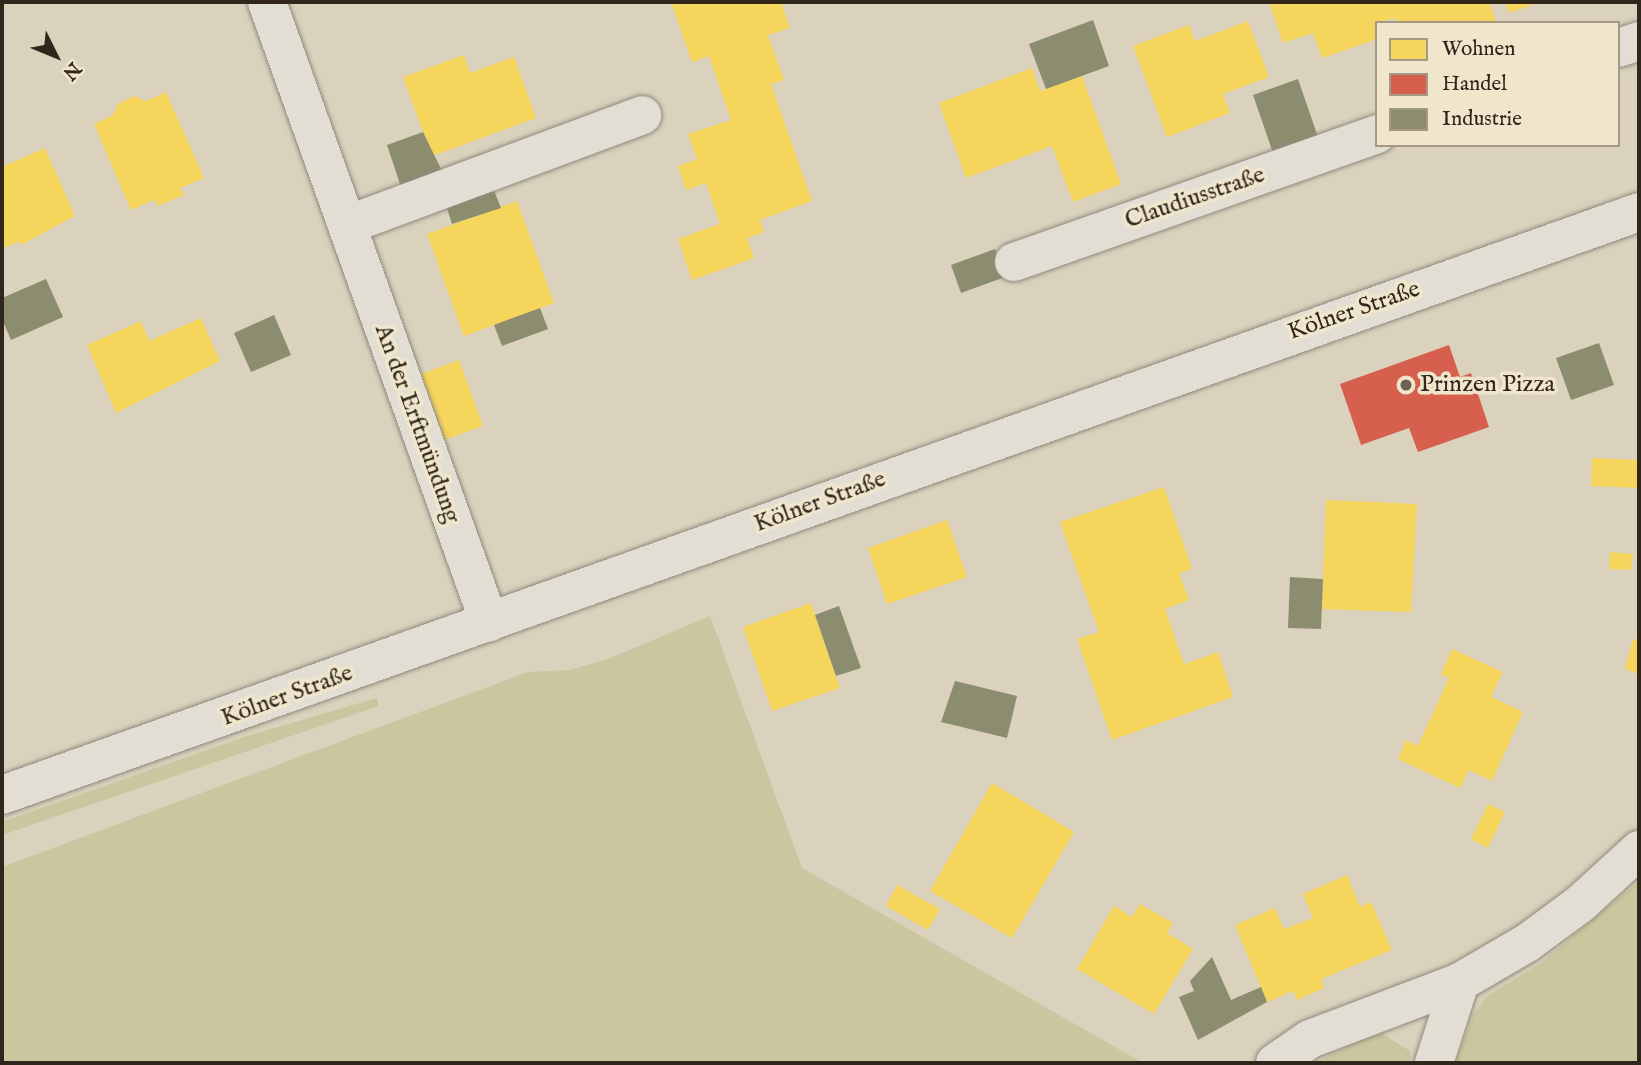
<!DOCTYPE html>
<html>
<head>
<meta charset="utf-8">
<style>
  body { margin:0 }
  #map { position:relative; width:1641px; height:1065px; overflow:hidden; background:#dad2bd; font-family:"IM FELL English",serif }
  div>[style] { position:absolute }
  .green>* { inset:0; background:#cac69f }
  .homes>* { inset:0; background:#f6d55c }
  .shops>* { inset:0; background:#d6604d }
  .industry>* { inset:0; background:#8c8c6e }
  .roads { filter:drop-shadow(0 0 2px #908a7e) drop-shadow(0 0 2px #908a7e) }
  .minor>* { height:38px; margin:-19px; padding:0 19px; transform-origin:19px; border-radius:19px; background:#e2ded3 }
  .secondary>* { height:38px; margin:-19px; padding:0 19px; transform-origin:19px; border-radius:19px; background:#e2ded3 }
  .dots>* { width:19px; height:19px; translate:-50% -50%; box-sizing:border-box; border:4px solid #efe6cc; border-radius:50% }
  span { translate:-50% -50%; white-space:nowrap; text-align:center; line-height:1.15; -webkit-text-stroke:7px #efe6cc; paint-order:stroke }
  .street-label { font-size:24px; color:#30261b }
  .poi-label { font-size:24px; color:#30261b }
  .left { translate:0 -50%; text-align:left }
  .frame { position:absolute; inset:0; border:4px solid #30261b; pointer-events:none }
  .legend { position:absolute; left:1375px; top:21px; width:245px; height:126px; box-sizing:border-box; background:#efe6cc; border:2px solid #a39985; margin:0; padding:9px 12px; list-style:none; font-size:21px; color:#30261b }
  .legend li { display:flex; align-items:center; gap:14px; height:35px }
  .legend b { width:35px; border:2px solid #a39985 }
  .north { position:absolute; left:21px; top:21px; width:70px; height:70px; -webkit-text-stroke:5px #efe6cc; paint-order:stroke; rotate:133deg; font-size:19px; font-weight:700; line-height:28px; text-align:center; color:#30261b }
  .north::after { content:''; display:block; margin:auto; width:24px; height:32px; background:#30261b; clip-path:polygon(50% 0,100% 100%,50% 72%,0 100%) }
</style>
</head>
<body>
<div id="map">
  <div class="green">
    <div style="clip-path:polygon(710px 616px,802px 868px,1143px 1063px,2px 1063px,2px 867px,528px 672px,570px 670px,608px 659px)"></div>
    <div style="clip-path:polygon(377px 698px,379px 706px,2px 835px,2px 822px,247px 736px)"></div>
    <div style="clip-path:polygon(1639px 881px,1639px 1063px,1455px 1063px,1473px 1015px,1486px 997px,1541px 963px)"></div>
    <div style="clip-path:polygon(1378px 1031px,1410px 1051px,1411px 1063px,1314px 1063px)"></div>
  </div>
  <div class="homes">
    <div style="clip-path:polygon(671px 2px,781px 2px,790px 28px,768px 35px,784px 80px,771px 84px,812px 201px,760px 220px,764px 232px,747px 238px,754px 258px,692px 280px,678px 239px,720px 224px,706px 183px,686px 190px,678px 166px,697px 159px,688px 134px,731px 120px,709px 56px,692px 62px)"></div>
    <div style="clip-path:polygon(1269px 2px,1489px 2px,1497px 23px,1396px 23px,1395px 18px,1377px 23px,1377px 39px,1322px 58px,1313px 33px,1283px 43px)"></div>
    <div style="clip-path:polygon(1505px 2px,1541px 2px,1509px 13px)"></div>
    <div style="clip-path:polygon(1248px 21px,1269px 77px,1223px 94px,1230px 113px,1167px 137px,1133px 46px,1189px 25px,1195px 41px)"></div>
    <div style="clip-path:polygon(464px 55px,470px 73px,514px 57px,536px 118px,432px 156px,403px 77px)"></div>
    <div style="clip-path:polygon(1032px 68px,1040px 91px,1082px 76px,1121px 184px,1073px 202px,1052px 146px,966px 178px,939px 103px)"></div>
    <div style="clip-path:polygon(166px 92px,204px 178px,180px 188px,184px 195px,158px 206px,154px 200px,131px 210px,94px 124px,113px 115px,118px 104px,134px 96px,146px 101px)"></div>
    <div style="clip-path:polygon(45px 148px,75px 216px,21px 245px,19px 241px,2px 249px,2px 167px)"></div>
    <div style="clip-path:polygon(517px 201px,554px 303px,464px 336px,427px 234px)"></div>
    <div style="clip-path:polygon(201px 318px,220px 361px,116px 413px,87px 345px,141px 321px,149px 341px)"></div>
    <div style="clip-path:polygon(459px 360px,483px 426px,441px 441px,416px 376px)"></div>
    <div style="clip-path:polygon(1592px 458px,1639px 460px,1639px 488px,1591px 486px)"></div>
    <div style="clip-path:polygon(1164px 487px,1192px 569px,1179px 573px,1189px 600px,1165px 609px,1184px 664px,1218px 652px,1233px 697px,1112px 740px,1077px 639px,1099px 632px,1060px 522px)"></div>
    <div style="clip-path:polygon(1326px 500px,1417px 504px,1411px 612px,1322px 609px)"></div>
    <div style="clip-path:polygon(947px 520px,967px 577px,887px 604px,868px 548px)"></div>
    <div style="clip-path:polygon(1610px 552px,1633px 554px,1631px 570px,1609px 569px)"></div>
    <div style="clip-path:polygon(811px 603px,840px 688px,772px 711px,743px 627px)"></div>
    <div style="clip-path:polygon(1633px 639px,1639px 641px,1639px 674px,1625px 669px)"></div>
    <div style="clip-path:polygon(1452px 649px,1503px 672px,1491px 697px,1523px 712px,1492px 781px,1469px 770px,1460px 788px,1398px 759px,1406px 740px,1418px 746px,1449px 678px,1441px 674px)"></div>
    <div style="clip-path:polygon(992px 783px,1074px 832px,1012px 938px,930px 891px)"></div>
    <div style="clip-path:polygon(1488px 804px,1505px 812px,1488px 848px,1471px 839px)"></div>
    <div style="clip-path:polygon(1347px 875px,1360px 907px,1371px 902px,1392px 950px,1321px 979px,1324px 988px,1297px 1000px,1293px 991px,1267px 1002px,1235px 925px,1275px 908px,1284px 929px,1313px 918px,1303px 894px)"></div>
    <div style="clip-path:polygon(897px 885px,940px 909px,928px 930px,886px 906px)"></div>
    <div style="clip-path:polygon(1140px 904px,1173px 923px,1167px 933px,1193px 949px,1154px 1014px,1077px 969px,1114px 906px,1132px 917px)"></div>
  </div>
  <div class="shops">
    <div style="clip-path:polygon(1449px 345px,1460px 377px,1471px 373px,1489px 427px,1418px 452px,1409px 428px,1361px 445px,1340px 384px)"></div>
  </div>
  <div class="industry">
    <div style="clip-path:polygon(1093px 20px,1109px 66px,1046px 89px,1029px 44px)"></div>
    <div style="clip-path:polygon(1298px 79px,1318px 137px,1273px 153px,1253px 95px)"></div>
    <div style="clip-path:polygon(423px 132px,444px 175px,402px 190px,387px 145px)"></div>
    <div style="clip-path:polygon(493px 188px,501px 208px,452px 224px,446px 205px)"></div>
    <div style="clip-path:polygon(995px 249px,1005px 277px,961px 293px,951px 265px)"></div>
    <div style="clip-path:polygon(46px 279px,63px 317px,11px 340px,2px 319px,2px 298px)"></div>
    <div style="clip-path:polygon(540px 308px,548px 329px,502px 346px,494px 325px)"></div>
    <div style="clip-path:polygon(274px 315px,291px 355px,251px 372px,234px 333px)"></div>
    <div style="clip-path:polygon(1599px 343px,1614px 385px,1571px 400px,1556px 358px)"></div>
    <div style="clip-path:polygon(1290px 577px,1323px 579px,1321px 629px,1288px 628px)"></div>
    <div style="clip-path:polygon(839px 606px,861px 668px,836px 676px,815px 615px)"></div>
    <div style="clip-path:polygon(955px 681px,1017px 696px,1007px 738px,941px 722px)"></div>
    <div style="clip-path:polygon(1212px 957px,1231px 1000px,1261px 987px,1267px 1002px,1198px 1040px,1179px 997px,1194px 991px,1190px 981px)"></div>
  </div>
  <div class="roads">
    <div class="minor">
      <div style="left:267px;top:2px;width:659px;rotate:70.3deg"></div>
      <div style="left:1618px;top:48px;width:22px;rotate:-18deg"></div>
      <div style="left:347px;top:225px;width:315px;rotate:-20.4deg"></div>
      <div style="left:1014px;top:262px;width:385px;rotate:-19.4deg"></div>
      <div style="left:1275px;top:1063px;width:42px;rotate:-34.4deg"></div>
      <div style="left:1310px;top:1039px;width:160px;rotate:-20.8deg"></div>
      <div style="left:1460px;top:982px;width:78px;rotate:-30.2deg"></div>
      <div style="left:1527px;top:943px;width:66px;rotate:-36.3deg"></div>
      <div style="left:1580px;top:904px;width:80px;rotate:-42.5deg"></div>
      <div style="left:1434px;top:1063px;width:85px;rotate:-72.2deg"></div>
    </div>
    <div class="secondary">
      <div style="left:2px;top:795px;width:1738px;rotate:-19.6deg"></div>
    </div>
  </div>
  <div class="dots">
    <div style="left:1406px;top:385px;background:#6c6254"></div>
  </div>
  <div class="street-label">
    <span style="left:1195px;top:198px;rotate:-19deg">Claudiusstraße</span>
    <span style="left:1354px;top:311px;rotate:-19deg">Kölner Straße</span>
    <span style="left:417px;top:424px;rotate:70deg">An der Erftmündung</span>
    <span style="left:820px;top:502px;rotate:-20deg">Kölner Straße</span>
    <span style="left:287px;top:696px;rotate:-20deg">Kölner Straße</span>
  </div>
  <div class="poi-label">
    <span class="left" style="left:1420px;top:385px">Prinzen Pizza</span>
  </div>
  <div class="frame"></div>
  <ul class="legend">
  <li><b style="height:19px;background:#f6d55c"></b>Wohnen</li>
  <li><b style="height:19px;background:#d6604d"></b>Handel</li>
  <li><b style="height:19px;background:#8c8c6e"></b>Industrie</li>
  </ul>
  <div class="north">N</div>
</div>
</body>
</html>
